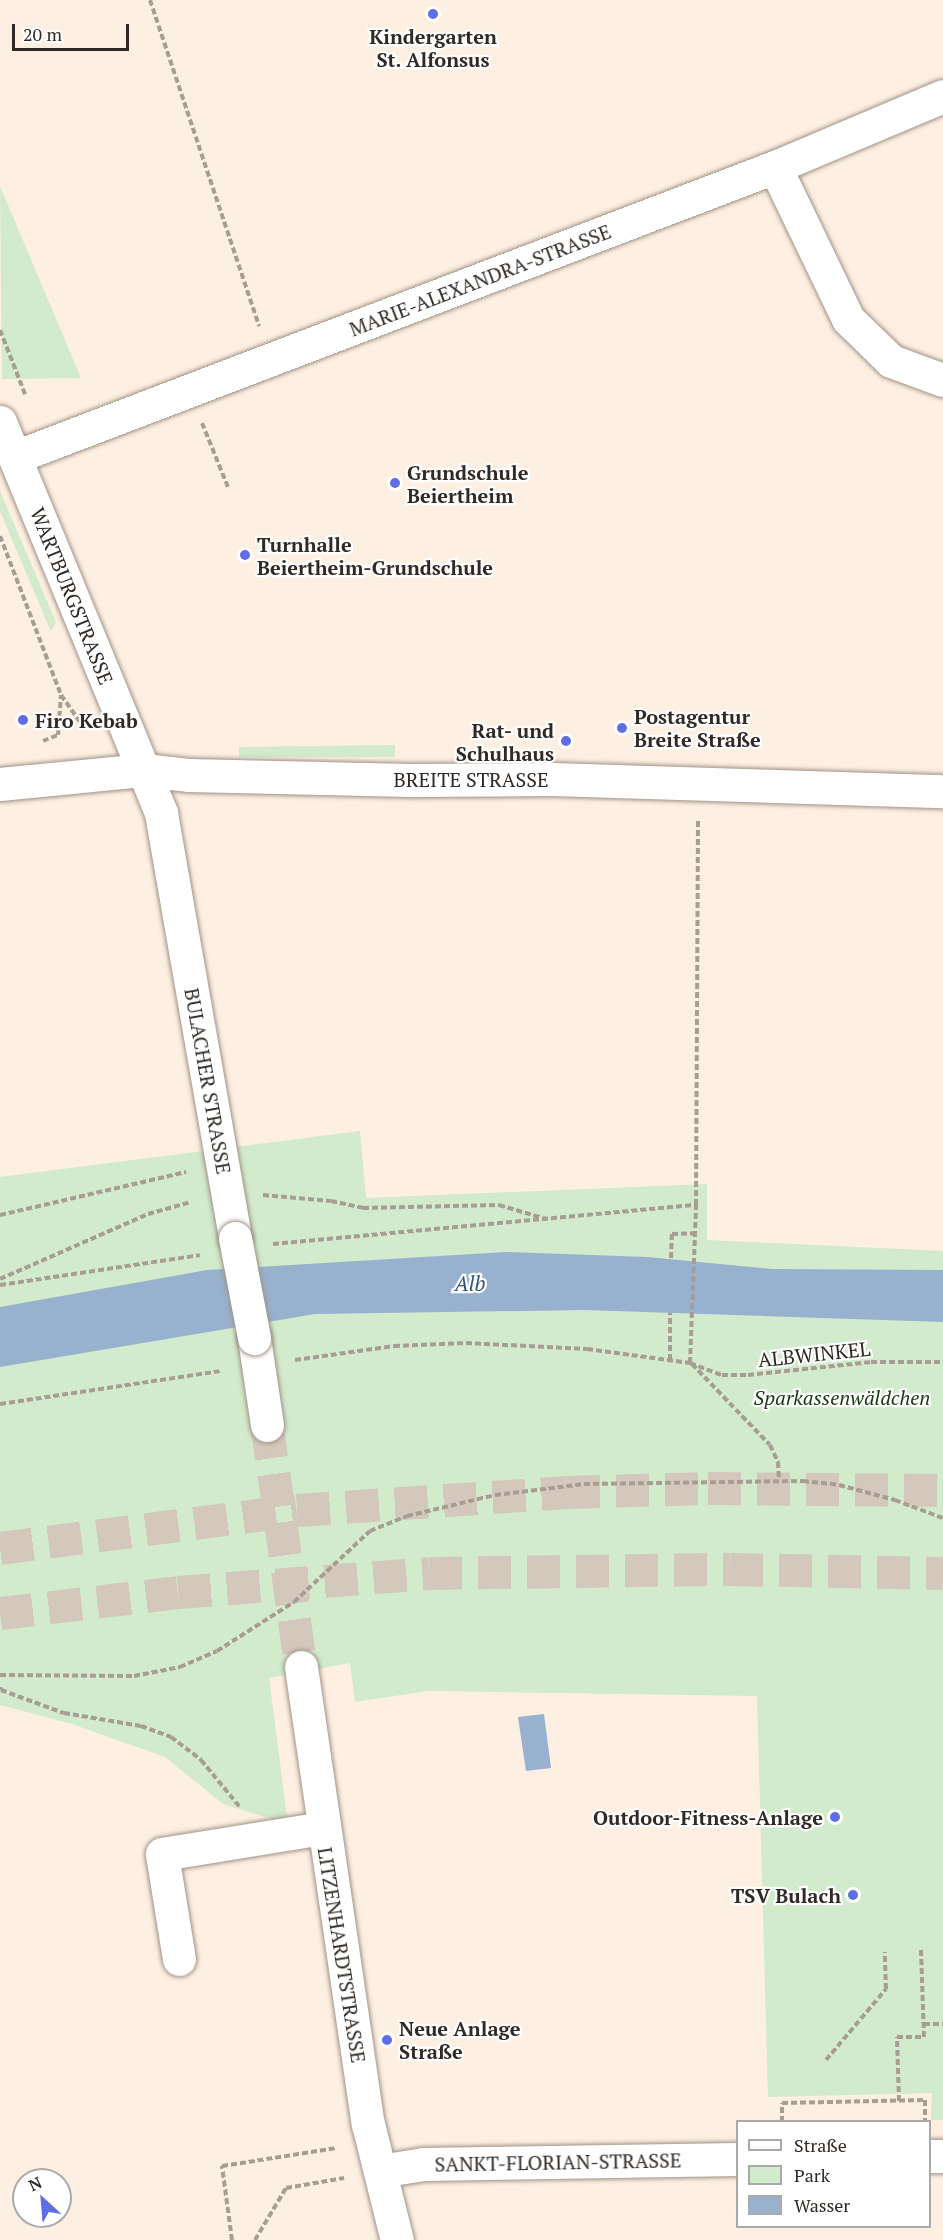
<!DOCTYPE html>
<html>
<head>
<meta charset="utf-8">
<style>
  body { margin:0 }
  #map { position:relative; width:943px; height:2240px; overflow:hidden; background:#fdefe2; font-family:"PT Serif",serif }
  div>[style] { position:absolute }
  .green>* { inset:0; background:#d1ebcc }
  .water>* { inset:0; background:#97b1cf }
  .minor-tunnel>* { height:33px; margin-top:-16.5px; transform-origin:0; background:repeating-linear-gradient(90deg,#d4c8bc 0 33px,transparent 0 49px) }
  .highway-tunnel>* { height:33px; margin-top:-16.5px; transform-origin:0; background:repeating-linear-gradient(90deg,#d4c8bc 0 33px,transparent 0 49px) }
  .path>* { height:4px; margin-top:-2px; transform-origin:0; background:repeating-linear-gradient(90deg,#a79d93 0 6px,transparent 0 9px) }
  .roads { filter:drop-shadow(0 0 2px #a09387) drop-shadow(0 0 2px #a09387) }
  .minor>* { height:33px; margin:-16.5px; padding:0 16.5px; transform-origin:16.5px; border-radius:16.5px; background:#fff }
  .bridges { filter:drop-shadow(0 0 2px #a09387) drop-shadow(0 0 2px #a09387) }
  .minor-bridge>* { height:33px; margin:-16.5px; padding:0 16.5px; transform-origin:16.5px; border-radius:16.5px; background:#fff }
  .dots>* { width:16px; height:16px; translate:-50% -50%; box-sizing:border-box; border:3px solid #fff; border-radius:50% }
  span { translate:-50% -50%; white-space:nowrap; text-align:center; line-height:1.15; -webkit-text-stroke:4.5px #fff; paint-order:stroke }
  .poi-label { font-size:20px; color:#2f2a25; font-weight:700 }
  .left { translate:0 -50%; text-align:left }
  .right { translate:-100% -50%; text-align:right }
  .street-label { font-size:20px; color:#2f2a25 }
  .park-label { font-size:20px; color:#173b10; font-style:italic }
  .water-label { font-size:21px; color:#325882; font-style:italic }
  .legend { position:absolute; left:736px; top:2120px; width:195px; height:108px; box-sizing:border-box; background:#fff; border:2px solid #acaaa8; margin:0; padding:8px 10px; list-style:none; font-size:18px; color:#2f2a25 }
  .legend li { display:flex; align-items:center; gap:12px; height:30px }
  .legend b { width:30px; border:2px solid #acaaa8 }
  .north { position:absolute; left:12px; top:2168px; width:60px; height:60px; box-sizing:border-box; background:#fff; border:2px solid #acaaa8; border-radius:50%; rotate:334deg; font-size:16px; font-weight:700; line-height:24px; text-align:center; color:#2f2a25 }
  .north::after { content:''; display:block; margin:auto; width:21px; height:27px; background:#5f6ee6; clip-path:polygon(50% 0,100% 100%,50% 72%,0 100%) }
  .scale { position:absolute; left:12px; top:24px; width:117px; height:27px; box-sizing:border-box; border:3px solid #2f2a25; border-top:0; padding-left:8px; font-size:18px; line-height:21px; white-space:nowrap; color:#2f2a25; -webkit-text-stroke:4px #fff; paint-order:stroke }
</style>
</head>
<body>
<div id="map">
  <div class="green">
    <div style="clip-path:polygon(0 186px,81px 378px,2px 379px)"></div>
    <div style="clip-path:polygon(0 491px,56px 622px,51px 632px,0 511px)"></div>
    <div style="clip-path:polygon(395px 745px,395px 757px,239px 757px,239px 747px)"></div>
    <div style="clip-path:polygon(360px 1131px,366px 1198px,707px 1184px,707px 1240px,943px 1251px,943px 2120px,931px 2120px,932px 2093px,768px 2097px,757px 1696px,428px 1691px,355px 1702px,350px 1663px,269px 1678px,288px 1824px,223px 1804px,165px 1757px,72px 1724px,0 1705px,0 1177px)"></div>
  </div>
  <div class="water">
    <div style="clip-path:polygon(506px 1252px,647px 1257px,772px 1269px,943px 1270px,943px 1322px,585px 1310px,315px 1314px,0 1367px,0 1307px,207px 1270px)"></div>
    <div style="clip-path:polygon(544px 1714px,551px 1768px,526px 1771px,518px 1717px)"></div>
  </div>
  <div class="minor-tunnel">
    <div style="left:267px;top:1425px;width:244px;rotate:82deg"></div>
  </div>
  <div class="highway-tunnel">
    <div style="left:0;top:1548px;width:299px;rotate:-7.3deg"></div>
    <div style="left:297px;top:1510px;width:271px;rotate:-3.8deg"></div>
    <div style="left:567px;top:1492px;width:141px;rotate:-1.6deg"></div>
    <div style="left:708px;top:1488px;width:235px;rotate:0.5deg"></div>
    <div style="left:0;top:1613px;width:179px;rotate:-6.7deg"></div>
    <div style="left:178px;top:1592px;width:252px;rotate:-4.3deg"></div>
    <div style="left:429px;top:1573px;width:301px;rotate:-0.8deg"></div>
    <div style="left:730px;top:1569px;width:213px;rotate:1.1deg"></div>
  </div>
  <div class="path">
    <div style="left:150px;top:0;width:344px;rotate:71.5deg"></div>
    <div style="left:0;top:330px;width:69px;rotate:68.7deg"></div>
    <div style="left:202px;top:423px;width:69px;rotate:67.9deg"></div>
    <div style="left:0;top:536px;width:170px;rotate:69deg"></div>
    <div style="left:61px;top:695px;width:42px;rotate:54.8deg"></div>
    <div style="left:43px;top:741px;width:16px;rotate:-22deg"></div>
    <div style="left:58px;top:735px;width:40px;rotate:-85.7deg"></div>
    <div style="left:263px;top:1195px;width:68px;rotate:5deg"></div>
    <div style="left:331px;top:1201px;width:33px;rotate:12deg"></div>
    <div style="left:363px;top:1208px;width:136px;rotate:-1.3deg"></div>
    <div style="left:499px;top:1205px;width:49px;rotate:16.6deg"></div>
    <div style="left:0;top:1215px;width:191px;rotate:-13deg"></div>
    <div style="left:273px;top:1244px;width:425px;rotate:-5.3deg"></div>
    <div style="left:671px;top:1258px;width:24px;rotate:-88deg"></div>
    <div style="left:672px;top:1234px;width:24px;rotate:-2deg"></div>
    <div style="left:0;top:1279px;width:162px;rotate:-23.7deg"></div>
    <div style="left:148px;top:1214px;width:45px;rotate:-15.6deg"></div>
    <div style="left:0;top:1285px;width:202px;rotate:-8.5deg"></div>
    <div style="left:295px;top:1360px;width:100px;rotate:-8deg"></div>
    <div style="left:394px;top:1346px;width:72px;rotate:-2.4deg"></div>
    <div style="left:466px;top:1343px;width:121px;rotate:2.8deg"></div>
    <div style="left:587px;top:1349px;width:104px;rotate:7.7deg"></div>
    <div style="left:690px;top:1363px;width:34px;rotate:21deg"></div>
    <div style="left:722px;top:1375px;width:26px"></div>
    <div style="left:748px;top:1375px;width:124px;rotate:-6deg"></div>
    <div style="left:871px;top:1362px;width:72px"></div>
    <div style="left:670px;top:1360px;width:47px;rotate:-90deg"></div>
    <div style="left:690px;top:1363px;width:158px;rotate:-87.8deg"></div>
    <div style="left:696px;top:1205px;width:384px;rotate:-89.7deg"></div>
    <div style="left:692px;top:1364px;width:112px;rotate:46.1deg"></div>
    <div style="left:770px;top:1445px;width:19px;rotate:65deg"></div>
    <div style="left:778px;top:1462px;width:18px;rotate:87deg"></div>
    <div style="left:0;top:1404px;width:224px;rotate:-8.5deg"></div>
    <div style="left:0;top:1675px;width:134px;rotate:0.4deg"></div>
    <div style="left:134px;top:1676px;width:47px;rotate:-11.1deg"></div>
    <div style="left:180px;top:1667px;width:40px;rotate:-23.4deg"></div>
    <div style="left:217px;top:1651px;width:91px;rotate:-32.5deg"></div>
    <div style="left:294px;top:1602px;width:104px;rotate:-43.1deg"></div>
    <div style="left:370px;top:1531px;width:40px;rotate:-22deg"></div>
    <div style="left:407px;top:1516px;width:90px;rotate:-13.4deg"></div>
    <div style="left:495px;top:1495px;width:90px;rotate:-7deg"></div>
    <div style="left:584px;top:1484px;width:219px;rotate:-0.8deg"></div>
    <div style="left:803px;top:1481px;width:36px;rotate:6deg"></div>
    <div style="left:839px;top:1485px;width:58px;rotate:15deg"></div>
    <div style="left:895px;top:1500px;width:51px;rotate:20.6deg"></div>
    <div style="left:0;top:1687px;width:3px;rotate:72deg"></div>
    <div style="left:1px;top:1690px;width:67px;rotate:20.1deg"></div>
    <div style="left:64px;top:1713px;width:78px;rotate:9.6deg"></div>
    <div style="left:141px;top:1726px;width:32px;rotate:20deg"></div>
    <div style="left:171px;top:1737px;width:38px;rotate:37deg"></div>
    <div style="left:201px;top:1760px;width:60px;rotate:50.4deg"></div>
    <div style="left:924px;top:2024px;width:19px"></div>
    <div style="left:826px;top:2060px;width:93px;rotate:-49.8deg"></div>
    <div style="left:886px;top:1989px;width:37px;rotate:-92deg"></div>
    <div style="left:899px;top:2101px;width:64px;rotate:-91.8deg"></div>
    <div style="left:897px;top:2037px;width:27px"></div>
    <div style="left:924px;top:2037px;width:87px;rotate:-92deg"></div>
    <div style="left:782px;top:2122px;width:19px;rotate:-90deg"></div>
    <div style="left:782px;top:2103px;width:143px;rotate:-1.2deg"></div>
    <div style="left:925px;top:2100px;width:21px;rotate:90deg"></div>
    <div style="left:232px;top:2240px;width:75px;rotate:-97.7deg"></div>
    <div style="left:222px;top:2166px;width:116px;rotate:-8.9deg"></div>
    <div style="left:255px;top:2240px;width:61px;rotate:-59.2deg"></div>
    <div style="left:286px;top:2188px;width:59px;rotate:-9.8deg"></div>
  </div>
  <div class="roads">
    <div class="minor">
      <div style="left:775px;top:167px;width:169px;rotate:64.3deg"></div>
      <div style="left:848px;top:319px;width:60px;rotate:44.3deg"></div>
      <div style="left:891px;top:361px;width:55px;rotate:20.1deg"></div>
      <div style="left:0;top:422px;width:423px;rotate:67.6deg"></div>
      <div style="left:161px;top:813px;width:431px;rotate:80.1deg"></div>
      <div style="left:15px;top:457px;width:813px;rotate:-20.89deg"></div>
      <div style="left:775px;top:167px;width:182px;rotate:-22.9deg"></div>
      <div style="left:0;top:784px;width:145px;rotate:-5.6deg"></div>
      <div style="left:144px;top:770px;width:44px;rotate:6.5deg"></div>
      <div style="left:188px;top:775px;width:222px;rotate:1.3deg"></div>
      <div style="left:410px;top:780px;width:142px;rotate:-0.4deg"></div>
      <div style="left:552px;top:779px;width:391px;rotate:1.8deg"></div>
      <div style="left:254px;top:1338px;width:88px;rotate:81.5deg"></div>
      <div style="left:301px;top:1667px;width:462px;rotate:81.7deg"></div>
      <div style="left:368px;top:2124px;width:120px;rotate:76deg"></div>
      <div style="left:179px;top:1959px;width:106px;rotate:-99.2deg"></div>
      <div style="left:162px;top:1854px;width:162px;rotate:-9.2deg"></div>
      <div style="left:930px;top:2156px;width:13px"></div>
      <div style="left:380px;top:2171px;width:44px;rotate:-9.2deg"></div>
      <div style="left:423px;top:2164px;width:315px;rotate:-0.9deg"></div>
    </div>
  </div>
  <div class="bridges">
    <div class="minor-bridge">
      <div style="left:235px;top:1238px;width:102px;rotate:79.2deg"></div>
    </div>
  </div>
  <div class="dots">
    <div style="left:433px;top:14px;background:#5f6ee6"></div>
    <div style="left:395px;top:483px;background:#5f6ee6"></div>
    <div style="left:245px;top:555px;background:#5f6ee6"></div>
    <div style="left:23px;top:720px;background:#5f6ee6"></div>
    <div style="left:622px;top:728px;background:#5f6ee6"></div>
    <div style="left:566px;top:741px;background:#5f6ee6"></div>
    <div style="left:835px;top:1817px;background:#5f6ee6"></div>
    <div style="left:853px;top:1895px;background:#5f6ee6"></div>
    <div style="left:387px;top:2040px;background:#5f6ee6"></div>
  </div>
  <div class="poi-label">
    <span style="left:433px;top:48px">Kindergarten<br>St. Alfonsus</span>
    <span class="left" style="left:407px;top:484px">Grundschule<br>Beiertheim</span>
    <span class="left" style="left:257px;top:556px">Turnhalle<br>Beiertheim-Grundschule</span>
    <span class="left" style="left:634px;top:728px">Postagentur<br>Breite Straße</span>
    <span class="left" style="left:35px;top:720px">Firo Kebab</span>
    <span class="right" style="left:554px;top:742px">Rat- und<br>Schulhaus</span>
    <span class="right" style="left:823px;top:1817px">Outdoor-Fitness-Anlage</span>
    <span class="right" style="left:841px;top:1895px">TSV Bulach</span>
    <span class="left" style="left:399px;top:2040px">Neue Anlage<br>Straße</span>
  </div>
  <div class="street-label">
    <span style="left:480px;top:280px;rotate:-21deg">MARIE-ALEXANDRA-STRASSE</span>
    <span style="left:72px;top:596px;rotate:68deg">WARTBURGSTRASSE</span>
    <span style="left:471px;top:779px">BREITE STRASSE</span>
    <span style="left:208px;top:1081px;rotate:80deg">BULACHER STRASSE</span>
    <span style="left:814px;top:1354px;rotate:-6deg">ALBWINKEL</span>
    <span style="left:342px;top:1955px;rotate:81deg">LITZENHARDTSTRASSE</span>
    <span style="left:558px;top:2162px;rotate:-1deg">SANKT-FLORIAN-STRASSE</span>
  </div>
  <div class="park-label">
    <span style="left:842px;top:1397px">Sparkassenwäldchen</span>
  </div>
  <div class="water-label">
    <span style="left:470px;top:1283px">Alb</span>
  </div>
  <ul class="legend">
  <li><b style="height:8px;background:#fff"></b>Straße</li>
  <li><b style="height:16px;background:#d1ebcc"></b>Park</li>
  <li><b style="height:16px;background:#97b1cf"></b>Wasser</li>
  </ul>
  <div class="north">N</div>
  <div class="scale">20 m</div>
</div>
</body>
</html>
